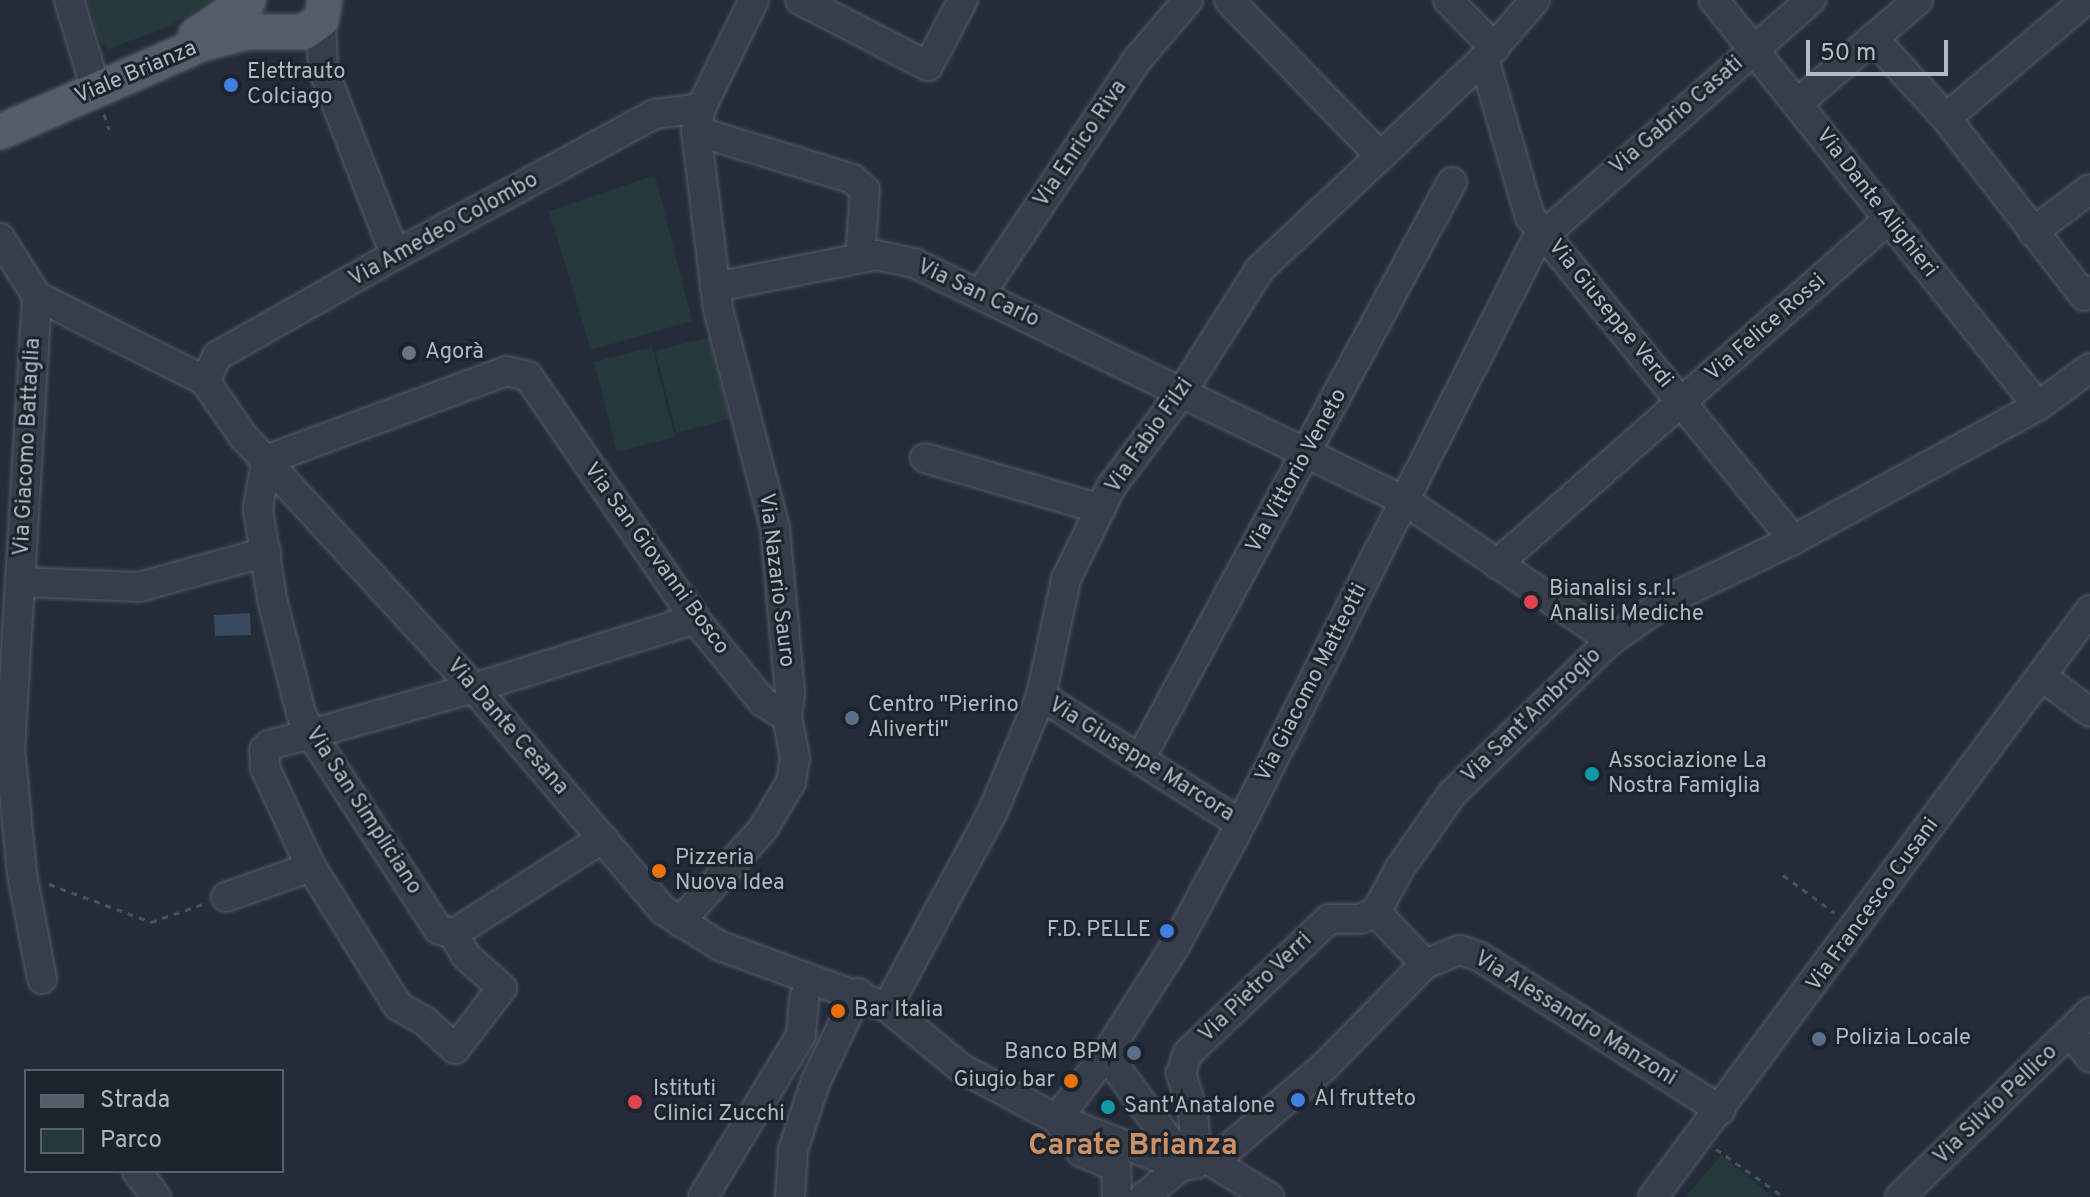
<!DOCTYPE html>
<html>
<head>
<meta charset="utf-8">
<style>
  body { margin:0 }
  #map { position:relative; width:2090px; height:1197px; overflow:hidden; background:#232c38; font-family:Overpass,sans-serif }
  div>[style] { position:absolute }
  .green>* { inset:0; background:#26393a }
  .water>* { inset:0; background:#394a60 }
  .path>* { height:3px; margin-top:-1.5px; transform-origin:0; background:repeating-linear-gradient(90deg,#435456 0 6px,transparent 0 12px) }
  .roads { filter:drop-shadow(0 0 2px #555c66) drop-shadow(0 0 2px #555c66) }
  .minor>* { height:28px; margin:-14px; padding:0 14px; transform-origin:14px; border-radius:14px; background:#373e49 }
  .major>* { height:34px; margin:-17px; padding:0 17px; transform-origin:17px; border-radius:17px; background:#555d69 }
  .dots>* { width:22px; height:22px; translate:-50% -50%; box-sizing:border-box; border:4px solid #1c232d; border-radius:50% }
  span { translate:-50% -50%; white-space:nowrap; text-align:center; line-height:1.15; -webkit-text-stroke:6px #1c232d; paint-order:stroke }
  .poi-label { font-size:22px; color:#b2b9c5 }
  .left { translate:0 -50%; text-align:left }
  .right { translate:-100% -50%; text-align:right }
  .street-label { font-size:22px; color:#b2b9c5 }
  .district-label { font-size:30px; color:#cb9066; font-weight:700 }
  .legend { position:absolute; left:24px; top:1069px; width:260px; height:104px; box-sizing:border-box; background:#1c232d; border:2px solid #585f6a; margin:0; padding:10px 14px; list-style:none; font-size:24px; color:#b2b9c5 }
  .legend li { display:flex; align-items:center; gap:16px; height:40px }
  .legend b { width:40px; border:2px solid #585f6a }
  .scale { position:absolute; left:1806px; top:40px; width:142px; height:36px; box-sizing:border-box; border:4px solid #b2b9c5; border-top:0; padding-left:10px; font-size:24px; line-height:28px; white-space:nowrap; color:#b2b9c5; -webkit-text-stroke:6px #1c232d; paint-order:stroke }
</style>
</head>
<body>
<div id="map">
  <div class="green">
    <div style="clip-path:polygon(87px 0,214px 0,168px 27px,108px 49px,100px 42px)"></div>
    <div style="clip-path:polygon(655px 175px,692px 321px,591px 350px,549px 211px)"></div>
    <div style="clip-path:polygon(709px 337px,730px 419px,676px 433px,655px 351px)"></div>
    <div style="clip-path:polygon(652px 347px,675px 437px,617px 452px,594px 362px)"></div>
    <div style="clip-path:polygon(1721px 1155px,1773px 1197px,1685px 1197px)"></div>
  </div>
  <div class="water">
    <div style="clip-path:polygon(250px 613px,251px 635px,215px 636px,214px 615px)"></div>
  </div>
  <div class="path">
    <div style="left:104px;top:114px;width:16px;rotate:72deg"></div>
    <div style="left:1783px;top:875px;width:64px;rotate:36.2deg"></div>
    <div style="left:49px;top:884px;width:109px;rotate:20.4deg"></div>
    <div style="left:151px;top:922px;width:55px;rotate:-19.1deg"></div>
    <div style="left:1716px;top:1149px;width:83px;rotate:35.2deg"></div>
  </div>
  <div class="roads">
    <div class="minor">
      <div style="left:69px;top:0;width:79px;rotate:73.2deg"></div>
      <div style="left:800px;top:0;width:144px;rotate:27.3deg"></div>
      <div style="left:928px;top:66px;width:75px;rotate:-62.1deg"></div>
      <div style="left:1229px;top:0;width:214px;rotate:45.9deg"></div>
      <div style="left:1448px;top:0;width:67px;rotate:45.6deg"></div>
      <div style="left:1714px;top:0;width:519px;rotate:51.41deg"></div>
      <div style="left:321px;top:20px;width:49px;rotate:87.7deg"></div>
      <div style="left:323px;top:69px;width:199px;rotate:68.8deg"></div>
      <div style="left:1873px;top:38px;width:108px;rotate:47.6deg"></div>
      <div style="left:1946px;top:118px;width:225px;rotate:52.2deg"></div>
      <div style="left:2084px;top:296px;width:8px;rotate:-40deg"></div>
      <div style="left:1484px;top:59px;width:165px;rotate:73.8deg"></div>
      <div style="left:1530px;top:217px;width:417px;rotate:50.8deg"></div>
      <div style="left:1798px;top:103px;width:158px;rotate:-40.6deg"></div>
      <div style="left:1946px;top:118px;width:177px;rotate:-40.2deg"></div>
      <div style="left:696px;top:131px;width:164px;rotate:17deg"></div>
      <div style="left:853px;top:179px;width:16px;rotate:43deg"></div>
      <div style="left:865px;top:190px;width:68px;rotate:94.2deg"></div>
      <div style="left:2033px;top:232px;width:71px;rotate:-37deg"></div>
      <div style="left:0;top:238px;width:69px;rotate:57.5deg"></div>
      <div style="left:715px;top:287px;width:164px;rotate:-11.2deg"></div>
      <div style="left:876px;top:255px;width:39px;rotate:12deg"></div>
      <div style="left:914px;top:263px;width:546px;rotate:25.86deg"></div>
      <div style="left:1405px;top:501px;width:249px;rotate:34deg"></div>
      <div style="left:981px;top:293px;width:280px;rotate:-56.2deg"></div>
      <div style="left:1137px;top:60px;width:79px;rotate:-49.6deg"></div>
      <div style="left:37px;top:296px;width:188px;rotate:26.8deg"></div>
      <div style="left:205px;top:381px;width:67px;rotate:55.4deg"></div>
      <div style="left:243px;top:436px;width:342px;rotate:47.5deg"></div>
      <div style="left:474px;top:688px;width:292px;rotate:49.6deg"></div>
      <div style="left:663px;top:910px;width:67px;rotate:32.3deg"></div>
      <div style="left:720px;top:946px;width:178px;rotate:20.1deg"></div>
      <div style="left:887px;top:1007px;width:96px;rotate:39.5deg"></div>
      <div style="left:961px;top:1068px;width:109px;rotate:28deg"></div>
      <div style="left:1057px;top:1119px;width:133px;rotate:20.8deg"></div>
      <div style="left:37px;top:296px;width:454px;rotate:93.4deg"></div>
      <div style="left:10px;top:749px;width:126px;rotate:84.5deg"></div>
      <div style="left:22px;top:874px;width:107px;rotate:79.2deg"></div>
      <div style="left:205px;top:381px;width:28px;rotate:-64deg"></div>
      <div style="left:217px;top:356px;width:205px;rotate:-29.6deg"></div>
      <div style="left:395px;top:255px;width:296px;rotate:-28.5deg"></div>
      <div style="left:655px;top:114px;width:46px;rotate:-7.4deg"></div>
      <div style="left:925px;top:458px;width:183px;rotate:16.2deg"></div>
      <div style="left:266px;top:460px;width:50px;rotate:99.3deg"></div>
      <div style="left:258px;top:509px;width:91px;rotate:81.2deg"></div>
      <div style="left:272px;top:599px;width:118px;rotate:75.7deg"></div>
      <div style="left:301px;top:713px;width:23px;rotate:65deg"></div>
      <div style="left:311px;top:734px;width:233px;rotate:56.9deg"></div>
      <div style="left:438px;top:929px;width:16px;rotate:18deg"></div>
      <div style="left:453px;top:934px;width:26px;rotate:59deg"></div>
      <div style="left:466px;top:956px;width:48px;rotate:41.6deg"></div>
      <div style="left:502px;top:988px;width:77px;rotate:127.6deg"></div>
      <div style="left:455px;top:1049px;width:40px;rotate:-137deg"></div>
      <div style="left:426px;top:1022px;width:32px;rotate:-150deg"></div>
      <div style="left:398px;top:1006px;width:164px;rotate:-122deg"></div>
      <div style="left:311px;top:867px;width:109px;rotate:-114.9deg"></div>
      <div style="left:265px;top:768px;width:18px;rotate:-93deg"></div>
      <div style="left:264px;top:750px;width:7px;rotate:-45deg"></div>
      <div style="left:269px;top:745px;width:43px;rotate:-14.7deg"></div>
      <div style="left:311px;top:734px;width:169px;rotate:-15.8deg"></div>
      <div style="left:474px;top:688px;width:232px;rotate:-17.3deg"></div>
      <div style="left:266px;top:460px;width:256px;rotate:-20.3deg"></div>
      <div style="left:506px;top:371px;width:23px;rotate:13deg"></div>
      <div style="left:528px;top:376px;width:295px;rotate:55.5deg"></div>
      <div style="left:695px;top:619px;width:107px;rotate:50.7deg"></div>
      <div style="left:763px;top:702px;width:28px;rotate:32deg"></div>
      <div style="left:1497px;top:564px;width:522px;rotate:-41.35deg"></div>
      <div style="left:20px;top:582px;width:119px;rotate:2.4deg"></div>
      <div style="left:139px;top:587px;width:132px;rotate:-15.4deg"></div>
      <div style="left:2042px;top:677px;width:59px;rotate:36.1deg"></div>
      <div style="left:1041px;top:696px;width:237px;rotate:32.6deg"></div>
      <div style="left:1140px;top:759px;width:656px;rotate:-61.6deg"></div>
      <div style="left:226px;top:897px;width:90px;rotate:-19.4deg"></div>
      <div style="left:680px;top:922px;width:125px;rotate:-48.3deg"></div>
      <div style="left:763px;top:829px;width:55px;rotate:-59.2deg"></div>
      <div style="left:791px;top:782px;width:24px;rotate:-81deg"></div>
      <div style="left:795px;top:758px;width:42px;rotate:-101deg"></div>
      <div style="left:787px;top:717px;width:24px;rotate:-83deg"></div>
      <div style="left:790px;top:693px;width:166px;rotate:-95.2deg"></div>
      <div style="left:775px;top:528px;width:226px;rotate:-104.6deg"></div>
      <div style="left:718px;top:309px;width:179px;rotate:-97deg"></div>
      <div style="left:696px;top:131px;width:24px;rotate:-78deg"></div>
      <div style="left:701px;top:108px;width:120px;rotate:-63.9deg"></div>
      <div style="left:453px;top:934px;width:178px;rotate:-32.6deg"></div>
      <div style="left:1425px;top:964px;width:38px;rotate:-22deg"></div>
      <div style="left:1460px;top:950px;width:21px;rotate:19deg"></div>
      <div style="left:1480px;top:957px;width:285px;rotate:32.5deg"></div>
      <div style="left:887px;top:1007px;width:223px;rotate:-61.6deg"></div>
      <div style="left:993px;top:811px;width:125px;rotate:-67.3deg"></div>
      <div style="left:1041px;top:696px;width:120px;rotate:-77.9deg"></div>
      <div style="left:1066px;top:579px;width:102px;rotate:-63.9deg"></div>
      <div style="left:1111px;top:487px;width:115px;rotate:-53.1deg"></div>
      <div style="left:1180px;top:395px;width:149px;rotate:-57.6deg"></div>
      <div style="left:1260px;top:269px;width:307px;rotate:-43.2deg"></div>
      <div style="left:1484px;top:59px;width:78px;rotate:-49.2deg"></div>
      <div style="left:2071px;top:1033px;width:31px;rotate:52deg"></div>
      <div style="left:1106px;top:1054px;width:110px;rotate:53.9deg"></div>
      <div style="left:1171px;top:1143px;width:27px;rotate:20deg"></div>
      <div style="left:1196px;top:1152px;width:86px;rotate:31.7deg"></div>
      <div style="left:1057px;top:1119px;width:81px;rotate:-53deg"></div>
      <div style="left:1106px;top:1054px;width:128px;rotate:-57.4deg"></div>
      <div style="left:1175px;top:946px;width:126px;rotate:-61.6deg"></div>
      <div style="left:1235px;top:835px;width:664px;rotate:-63.13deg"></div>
      <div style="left:1535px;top:243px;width:368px;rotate:-41.4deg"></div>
      <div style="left:1057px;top:1120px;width:40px;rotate:53deg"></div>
      <div style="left:1081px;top:1152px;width:38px;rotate:23deg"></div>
      <div style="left:1116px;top:1167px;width:30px;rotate:88deg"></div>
      <div style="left:1196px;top:1152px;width:41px;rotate:-94.2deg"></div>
      <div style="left:1193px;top:1111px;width:40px;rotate:-108deg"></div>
      <div style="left:1181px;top:1073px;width:21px;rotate:-71deg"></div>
      <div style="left:1188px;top:1053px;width:195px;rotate:-43.5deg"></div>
      <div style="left:1329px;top:919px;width:31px"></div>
      <div style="left:1360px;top:919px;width:17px;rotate:-24deg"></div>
      <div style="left:1213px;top:1162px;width:148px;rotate:-40.6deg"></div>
      <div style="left:1325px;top:1066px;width:143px;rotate:-45.6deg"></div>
      <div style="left:1425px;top:964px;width:71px;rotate:-133.3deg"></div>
      <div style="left:1376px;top:912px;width:50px;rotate:-61.4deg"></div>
      <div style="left:1400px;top:868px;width:90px;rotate:-54.9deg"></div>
      <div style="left:1452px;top:794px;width:221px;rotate:-44.1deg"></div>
      <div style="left:1611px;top:640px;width:72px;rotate:-34.8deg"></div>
      <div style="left:1670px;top:599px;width:136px;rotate:-25.6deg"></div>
      <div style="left:1793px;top:540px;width:279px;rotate:-28.7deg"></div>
      <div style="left:2038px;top:406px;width:64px;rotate:-36.2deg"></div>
      <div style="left:137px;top:1171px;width:32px;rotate:54deg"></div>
      <div style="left:703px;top:1197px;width:189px;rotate:-58.8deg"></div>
      <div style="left:801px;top:1035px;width:38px;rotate:-85deg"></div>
      <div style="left:790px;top:1197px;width:47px;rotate:-86.3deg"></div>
      <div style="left:793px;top:1150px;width:71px;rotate:-71.8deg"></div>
      <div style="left:815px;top:1083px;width:100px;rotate:-64.5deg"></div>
      <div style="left:1144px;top:1197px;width:48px;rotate:-40deg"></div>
      <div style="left:1181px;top:1166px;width:15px;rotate:-8deg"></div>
      <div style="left:1653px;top:1197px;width:732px;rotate:-53.33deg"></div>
      <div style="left:1900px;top:1197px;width:265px;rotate:-44.2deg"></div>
    </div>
    <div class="major">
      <div style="left:196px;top:35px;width:63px;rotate:-33.9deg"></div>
      <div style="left:0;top:132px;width:223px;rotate:-23.6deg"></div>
      <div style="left:204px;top:43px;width:45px;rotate:-14deg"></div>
      <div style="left:248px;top:32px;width:56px"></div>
      <div style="left:304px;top:32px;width:21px;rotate:-35deg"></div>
      <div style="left:321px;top:20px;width:20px;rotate:-79deg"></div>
    </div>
  </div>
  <div class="dots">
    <div style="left:231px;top:85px;background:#3f7fe0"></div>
    <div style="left:409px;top:353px;background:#6b7280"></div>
    <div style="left:1531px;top:602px;background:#e0444e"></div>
    <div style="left:852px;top:718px;background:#5c6f8a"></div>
    <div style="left:1592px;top:774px;background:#0f9aa8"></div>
    <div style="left:659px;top:871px;background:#e8710a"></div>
    <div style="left:1167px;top:931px;background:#3f7fe0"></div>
    <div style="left:838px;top:1011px;background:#e8710a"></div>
    <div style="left:1819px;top:1039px;background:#5c6f8a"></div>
    <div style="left:1134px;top:1053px;background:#5c6f8a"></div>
    <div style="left:1071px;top:1081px;background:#e8710a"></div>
    <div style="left:1298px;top:1100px;background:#3f7fe0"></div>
    <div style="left:635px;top:1102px;background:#e0444e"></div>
    <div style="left:1108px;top:1107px;background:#0f9aa8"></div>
  </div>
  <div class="poi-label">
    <span class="left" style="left:247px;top:85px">Elettrauto<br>Colciago</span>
    <span class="left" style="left:425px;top:353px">Agorà</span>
    <span class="left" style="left:1549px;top:602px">Bianalisi s.r.l.<br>Analisi Mediche</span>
    <span class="left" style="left:868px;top:718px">Centro "Pierino<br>Aliverti"</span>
    <span class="left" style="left:1608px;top:774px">Associazione La<br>Nostra Famiglia</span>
    <span class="left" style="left:675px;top:871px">Pizzeria<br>Nuova Idea</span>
    <span class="right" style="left:1151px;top:931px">F.D. PELLE</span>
    <span class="left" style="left:854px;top:1011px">Bar Italia</span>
    <span class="left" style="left:1835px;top:1039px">Polizia Locale</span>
    <span class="right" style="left:1118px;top:1053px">Banco BPM</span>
    <span class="right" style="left:1055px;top:1081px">Giugio bar</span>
    <span class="left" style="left:653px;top:1102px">Istituti<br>Clinici Zucchi</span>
    <span class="left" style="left:1314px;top:1100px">Al frutteto</span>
    <span class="left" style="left:1124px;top:1107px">Sant'Anatalone</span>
  </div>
  <div class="street-label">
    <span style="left:136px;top:73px;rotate:-23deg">Viale Brianza</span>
    <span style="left:1677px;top:116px;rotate:-41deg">Via Gabrio Casati</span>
    <span style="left:1081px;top:144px;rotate:-56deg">Via Enrico Riva</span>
    <span style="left:1876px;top:203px;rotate:52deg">Via Dante Alighieri</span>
    <span style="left:444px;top:230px;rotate:-29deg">Via Amedeo Colombo</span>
    <span style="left:978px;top:294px;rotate:25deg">Via San Carlo</span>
    <span style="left:1610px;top:314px;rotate:51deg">Via Giuseppe Verdi</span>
    <span style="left:1766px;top:328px;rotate:-41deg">Via Felice Rossi</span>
    <span style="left:1150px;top:436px;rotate:-55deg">Via Fabio Filzi</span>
    <span style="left:28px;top:447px;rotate:-87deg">Via Giacomo Battaglia</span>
    <span style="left:1297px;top:471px;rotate:-61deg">Via Vittorio Veneto</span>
    <span style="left:656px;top:559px;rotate:54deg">Via San Giovanni Bosco</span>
    <span style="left:776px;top:580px;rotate:83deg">Via Nazario Sauro</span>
    <span style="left:1312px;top:683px;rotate:-63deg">Via Giacomo Matteotti</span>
    <span style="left:1532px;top:716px;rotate:-44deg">Via Sant'Ambrogio</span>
    <span style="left:507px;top:727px;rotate:49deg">Via Dante Cesana</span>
    <span style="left:1141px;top:760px;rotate:32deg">Via Giuseppe Marcora</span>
    <span style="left:363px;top:811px;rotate:57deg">Via San Simpliciano</span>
    <span style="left:1873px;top:905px;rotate:-54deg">Via Francesco Cusani</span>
    <span style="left:1256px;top:988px;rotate:-44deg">Via Pietro Verri</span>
    <span style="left:1575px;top:1019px;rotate:32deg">Via Alessandro Manzoni</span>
    <span style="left:1996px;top:1105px;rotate:-44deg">Via Silvio Pellico</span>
  </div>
  <div class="district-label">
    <span style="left:1133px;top:1147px">Carate Brianza</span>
  </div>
  <ul class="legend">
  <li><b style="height:10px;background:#555d69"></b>Strada</li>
  <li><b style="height:22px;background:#26393a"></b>Parco</li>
  </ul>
  <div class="scale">50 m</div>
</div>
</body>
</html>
